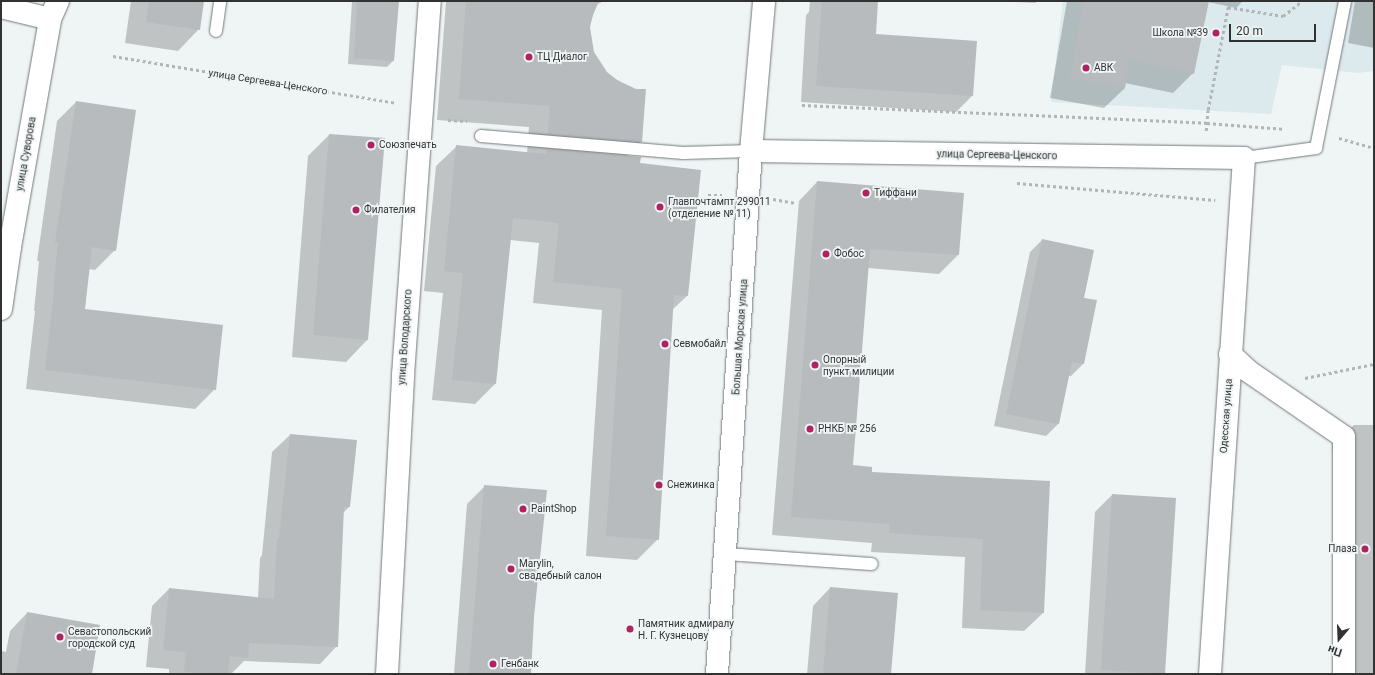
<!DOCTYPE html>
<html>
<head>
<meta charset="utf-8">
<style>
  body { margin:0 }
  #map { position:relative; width:1375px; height:675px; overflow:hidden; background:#eff4f5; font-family:Roboto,sans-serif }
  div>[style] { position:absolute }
  .built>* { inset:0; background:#dceaee }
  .shadow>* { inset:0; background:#0003 }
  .building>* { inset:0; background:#b7bbbd }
  .path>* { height:2.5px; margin-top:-1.25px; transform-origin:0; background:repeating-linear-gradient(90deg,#b1b5b6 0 3px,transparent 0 6px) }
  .roads { filter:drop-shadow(0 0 1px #737879) drop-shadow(0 0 1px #737879) }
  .lane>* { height:12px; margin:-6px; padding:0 6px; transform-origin:6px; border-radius:6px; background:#fff }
  .street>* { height:22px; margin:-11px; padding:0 11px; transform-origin:11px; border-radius:11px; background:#fff }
  .secondary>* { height:22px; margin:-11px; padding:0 11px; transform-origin:11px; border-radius:11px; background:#fff }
  .dots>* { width:11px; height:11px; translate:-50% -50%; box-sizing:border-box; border:2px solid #eff4f5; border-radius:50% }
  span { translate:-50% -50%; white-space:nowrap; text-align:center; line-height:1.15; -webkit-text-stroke:3.5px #eff4f5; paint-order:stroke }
  .poi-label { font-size:10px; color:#313333 }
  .right { translate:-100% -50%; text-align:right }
  .left { translate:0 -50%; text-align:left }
  .street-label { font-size:10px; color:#313333 }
  .frame { position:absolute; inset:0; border:2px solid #313333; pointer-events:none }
  .north { position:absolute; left:1319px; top:619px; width:40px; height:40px; -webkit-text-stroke:3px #eff4f5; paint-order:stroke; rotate:199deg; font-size:11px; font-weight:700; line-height:16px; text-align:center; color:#313333 }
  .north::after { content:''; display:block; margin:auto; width:14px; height:18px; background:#313333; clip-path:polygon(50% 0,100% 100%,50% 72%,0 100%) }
  .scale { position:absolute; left:1229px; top:24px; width:87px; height:18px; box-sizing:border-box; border:2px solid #313333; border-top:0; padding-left:5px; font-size:12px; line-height:14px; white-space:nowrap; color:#313333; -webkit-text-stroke:3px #eff4f5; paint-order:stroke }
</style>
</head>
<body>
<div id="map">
  <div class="built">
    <div style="clip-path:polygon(1063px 1px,1374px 1px,1374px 71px,1358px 73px,1282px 65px,1271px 114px,1051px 102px)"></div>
  </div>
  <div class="shadow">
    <div style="clip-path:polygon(131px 1px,203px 1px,199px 29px,178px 51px,125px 43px)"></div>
    <div style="clip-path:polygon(352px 1px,398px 1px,393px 61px,387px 67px,348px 64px)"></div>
    <div style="clip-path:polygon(446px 1px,604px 1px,596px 5px,589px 27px,593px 52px,606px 73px,627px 86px,641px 142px,626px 157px,639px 164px,687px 296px,672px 310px,658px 539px,637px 560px,586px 556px,602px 310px,533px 303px,539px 243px,510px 240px,495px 384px,475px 404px,432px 400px,443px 293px,424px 291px,436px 166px,457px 146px,527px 153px,529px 127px,437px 120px)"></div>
    <div style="clip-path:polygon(810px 1px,877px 1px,875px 35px,972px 96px,956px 112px,801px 102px,806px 15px,809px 12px)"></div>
    <div style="clip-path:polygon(995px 1px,1038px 1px,1035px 3px)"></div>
    <div style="clip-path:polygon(1067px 1px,1243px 1px,1236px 8px,1208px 2px,1193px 73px,1173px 93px,1125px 83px,1125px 88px,1104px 108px,1050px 98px)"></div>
    <div style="clip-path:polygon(1355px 1px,1374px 1px,1374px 48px,1348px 43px)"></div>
    <div style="clip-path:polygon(76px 102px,115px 250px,95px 270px,89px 269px,84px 309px,215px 389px,195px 409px,26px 389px,35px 311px,34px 311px,39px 261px,37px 261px,57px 121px)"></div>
    <div style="clip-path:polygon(329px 135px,367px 340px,346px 362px,292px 357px,308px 156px)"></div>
    <div style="clip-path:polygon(817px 182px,963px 194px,958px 255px,939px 274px,868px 268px,852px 466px,871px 473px,1049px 482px,1043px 613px,1024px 631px,962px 628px,965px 557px,871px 552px,872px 543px,772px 535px,799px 201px)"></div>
    <div style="clip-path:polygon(1042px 240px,1083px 298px,1096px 301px,1083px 364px,1071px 376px,1068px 376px,1058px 424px,1046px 436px,994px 426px,1030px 252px)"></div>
    <div style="clip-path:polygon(1354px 425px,1374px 425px,1374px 674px,1336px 674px,1335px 459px,1332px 447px)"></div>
    <div style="clip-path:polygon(290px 435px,355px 441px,349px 507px,343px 513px,337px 646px,320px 664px,244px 661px,231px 674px,169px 674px,169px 669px,146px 667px,152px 606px,169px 589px,258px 598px,260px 558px,262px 555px,272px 452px)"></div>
    <div style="clip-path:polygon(485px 486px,533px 617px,530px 674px,454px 674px,467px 504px)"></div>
    <div style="clip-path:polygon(1112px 495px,1164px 673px,1163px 674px,1085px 674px,1095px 512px)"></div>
    <div style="clip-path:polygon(830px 588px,890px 674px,807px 674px,813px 606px)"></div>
    <div style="clip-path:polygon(27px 613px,91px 674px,1px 674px,1px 651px,6px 652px,10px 631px)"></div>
  </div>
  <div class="building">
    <div style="clip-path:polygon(149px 1px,204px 1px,200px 30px,146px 22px)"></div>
    <div style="clip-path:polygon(357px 1px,399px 1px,394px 61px,354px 58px)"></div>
    <div style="clip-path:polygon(466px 1px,599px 1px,593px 15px,590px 27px,594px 52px,607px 72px,617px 80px,636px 89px,646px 89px,642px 142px,548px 134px,550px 106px,459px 99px)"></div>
    <div style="clip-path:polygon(822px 1px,878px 1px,876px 34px,977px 41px,973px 96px,816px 86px)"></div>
    <div style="clip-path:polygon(1083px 1px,1209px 1px,1194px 74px,1130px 60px,1125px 88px,1070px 78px)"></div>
    <div style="clip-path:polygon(76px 101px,136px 110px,116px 251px,92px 247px,85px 309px,223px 325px,216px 390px,45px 370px,54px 292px,53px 292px,58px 242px,55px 242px)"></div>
    <div style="clip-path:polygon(329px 134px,385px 138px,368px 340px,313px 335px)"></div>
    <div style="clip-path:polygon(456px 145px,546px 154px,547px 149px,641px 157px,640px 163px,701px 170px,688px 296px,674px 295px,659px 540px,606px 536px,622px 289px,553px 282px,559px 223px,513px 218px,496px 384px,452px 380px,463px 273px,444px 271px)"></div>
    <div style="clip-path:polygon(817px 181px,964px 193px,959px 255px,870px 249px,853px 465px,872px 467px,872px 472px,1050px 481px,1044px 613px,980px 610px,983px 539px,889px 533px,890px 524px,791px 517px)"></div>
    <div style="clip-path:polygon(1042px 239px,1094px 250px,1084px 298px,1097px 300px,1084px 364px,1072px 362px,1059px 424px,1006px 414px)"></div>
    <div style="clip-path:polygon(290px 434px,357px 440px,350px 507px,344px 507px,338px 647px,249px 643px,248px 658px,230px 656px,228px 674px,184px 672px,186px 652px,163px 650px,169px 588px,274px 599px,277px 539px,279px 539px)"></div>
    <div style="clip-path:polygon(484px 485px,547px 490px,534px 617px,531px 674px,469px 674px)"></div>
    <div style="clip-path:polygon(1112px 494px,1176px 498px,1165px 674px,1101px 670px)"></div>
    <div style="clip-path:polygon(830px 587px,898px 593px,891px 674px,823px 674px)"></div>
    <div style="clip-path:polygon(27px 612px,100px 625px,92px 674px,16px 674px)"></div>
  </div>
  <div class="path">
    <div style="left:113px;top:56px;width:287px;rotate:9.4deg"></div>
    <div style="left:802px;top:105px;width:405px;rotate:2.5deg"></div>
    <div style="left:1207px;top:123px;width:78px;rotate:4.4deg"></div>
    <div style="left:448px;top:120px;width:19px;rotate:3deg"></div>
    <div style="left:1206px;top:131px;width:21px;rotate:-85deg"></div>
    <div style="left:1208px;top:110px;width:105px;rotate:-79deg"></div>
    <div style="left:1228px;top:7px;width:56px;rotate:9.3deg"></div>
    <div style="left:1283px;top:16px;width:24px;rotate:-38deg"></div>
    <div style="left:1339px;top:138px;width:36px;rotate:16deg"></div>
    <div style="left:1017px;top:183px;width:199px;rotate:4.9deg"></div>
    <div style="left:708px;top:195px;width:14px"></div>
    <div style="left:773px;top:199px;width:23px;rotate:10deg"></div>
    <div style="left:1305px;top:378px;width:70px;rotate:-11.5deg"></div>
  </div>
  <div class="roads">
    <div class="lane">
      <div style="left:216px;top:31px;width:30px;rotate:-82deg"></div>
      <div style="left:481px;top:136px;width:203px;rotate:4.8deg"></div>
      <div style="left:683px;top:153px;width:68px;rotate:-1.7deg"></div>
      <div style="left:1244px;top:158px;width:73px;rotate:-7.9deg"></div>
      <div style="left:1316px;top:148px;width:150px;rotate:-78.8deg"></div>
      <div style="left:725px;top:554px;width:147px;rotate:3.9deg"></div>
    </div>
    <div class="street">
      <div style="left:1px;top:7px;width:50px;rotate:13.8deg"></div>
      <div style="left:751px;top:151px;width:493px;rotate:0.8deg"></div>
      <div style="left:1244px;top:158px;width:517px;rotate:93.77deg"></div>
      <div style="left:1px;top:309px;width:63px;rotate:-81.7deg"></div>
      <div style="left:10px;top:247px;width:231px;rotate:-80deg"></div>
      <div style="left:50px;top:19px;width:20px;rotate:-66deg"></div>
      <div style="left:1230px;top:354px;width:25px;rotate:43deg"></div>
      <div style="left:1248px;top:371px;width:116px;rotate:34.5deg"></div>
      <div style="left:1344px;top:437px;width:237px;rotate:90deg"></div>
      <div style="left:387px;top:674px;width:299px;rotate:-86.9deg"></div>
      <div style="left:403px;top:375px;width:375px;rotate:-85.9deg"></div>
    </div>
    <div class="secondary">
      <div style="left:717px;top:674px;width:524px;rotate:-86.28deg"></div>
      <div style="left:751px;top:151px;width:151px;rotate:-85deg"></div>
    </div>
  </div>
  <div class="dots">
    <div style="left:1216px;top:33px;background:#af2360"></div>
    <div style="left:529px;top:57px;background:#af2360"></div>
    <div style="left:1086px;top:68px;background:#af2360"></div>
    <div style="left:371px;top:145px;background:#af2360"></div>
    <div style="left:866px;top:193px;background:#af2360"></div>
    <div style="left:660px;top:207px;background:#af2360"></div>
    <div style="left:356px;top:210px;background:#af2360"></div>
    <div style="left:826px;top:254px;background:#af2360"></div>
    <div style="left:665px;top:344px;background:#af2360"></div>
    <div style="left:815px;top:365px;background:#af2360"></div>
    <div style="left:810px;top:429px;background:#af2360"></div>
    <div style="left:659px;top:485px;background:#af2360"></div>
    <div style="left:523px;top:509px;background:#af2360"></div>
    <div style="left:1365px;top:549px;background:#af2360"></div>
    <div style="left:511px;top:569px;background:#af2360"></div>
    <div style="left:630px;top:629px;background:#af2360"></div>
    <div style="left:60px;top:637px;background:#af2360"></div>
    <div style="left:493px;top:664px;background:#af2360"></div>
  </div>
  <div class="poi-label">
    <span class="right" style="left:1208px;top:33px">Школа №39</span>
    <span class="left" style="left:537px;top:57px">ТЦ Диалог</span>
    <span class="left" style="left:1094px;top:68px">АВК</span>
    <span class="left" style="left:379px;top:145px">Союзпечать</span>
    <span class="left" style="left:874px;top:193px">Тиффани</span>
    <span class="left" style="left:668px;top:207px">Главпочтампт 299011<br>(отделение № 11)</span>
    <span class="left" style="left:364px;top:210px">Филателия</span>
    <span class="left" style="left:834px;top:254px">Фобос</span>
    <span class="left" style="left:673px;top:344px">Севмобайл</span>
    <span class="left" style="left:823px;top:365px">Опорный<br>пункт милиции</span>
    <span class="left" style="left:818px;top:429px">РНКБ № 256</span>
    <span class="left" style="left:667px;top:485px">Снежинка</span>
    <span class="left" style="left:531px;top:509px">PaintShop</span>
    <span class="right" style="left:1357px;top:549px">Плаза</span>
    <span class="left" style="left:519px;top:569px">Marylin,<br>свадебный салон</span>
    <span class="left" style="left:638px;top:629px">Памятник адмиралу<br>Н. Г. Кузнецову</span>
    <span class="left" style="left:68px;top:637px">Севастопольский<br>городской суд</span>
    <span class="left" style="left:501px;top:664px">Генбанк</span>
  </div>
  <div class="street-label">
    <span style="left:268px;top:82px;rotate:9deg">улица Сергеева-Ценского</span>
    <span style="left:26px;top:154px;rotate:-80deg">улица Суворова</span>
    <span style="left:997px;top:155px;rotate:1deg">улица Сергеева-Ценского</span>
    <span style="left:405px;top:337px;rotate:-86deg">улица Володарского</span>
    <span style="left:740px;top:337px;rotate:-86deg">Большая Морская улица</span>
    <span style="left:1226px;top:416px;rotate:-86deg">Одесская улица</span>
  </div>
  <div class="frame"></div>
  <div class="north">Пн</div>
  <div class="scale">20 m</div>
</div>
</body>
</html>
